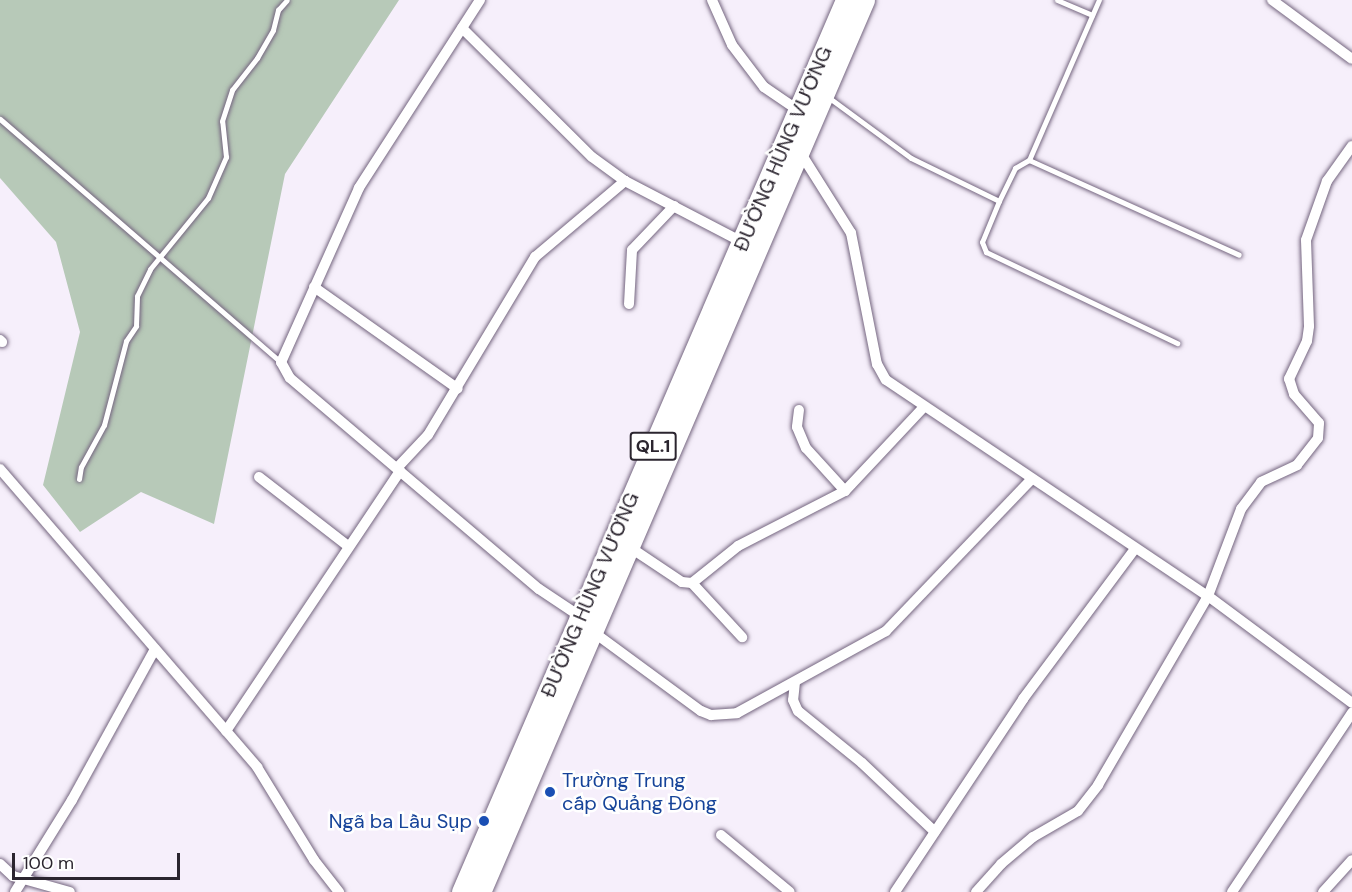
<!DOCTYPE html>
<html>
<head>
<meta charset="utf-8">
<style>
  body { margin:0 }
  #map { position:relative; width:1352px; height:892px; overflow:hidden; background:#f6effb; font-family:"DM Sans",sans-serif }
  div>[style] { position:absolute }
  .green>* { inset:0; background:#b7c9b8 }
  .roads { filter:drop-shadow(0 0 2px #74657f) drop-shadow(0 0 2px #74657f) }
  .lane>* { height:5px; margin:-2.5px; padding:0 2.5px; transform-origin:2.5px; border-radius:2.5px; background:#fff }
  .street>* { height:10px; margin:-5px; padding:0 5px; transform-origin:5px; border-radius:5px; background:#fff }
  .highway>* { height:21px; margin:-10.5px; padding:0 10.5px; transform-origin:10.5px; border-radius:10.5px; background:#fff }
  .dots>* { width:16px; height:16px; translate:-50% -50%; box-sizing:border-box; border:3px solid #fff; border-radius:50% }
  span { translate:-50% -50%; white-space:nowrap; text-align:center; line-height:1.15; -webkit-text-stroke:5px #fff; paint-order:stroke }
  .shield-label span { padding:2px 4px; background:#fff; border:2px solid; border-radius:4px; -webkit-text-stroke-width:0 }
  .shield-label { font-size:18px; color:#2b252f; font-weight:700 }
  .street-label { font-size:20px; color:#2b252f }
  .transit-label { font-size:20px; color:#164399 }
  .left { translate:0 -50%; text-align:left }
  .right { translate:-100% -50%; text-align:right }
  .scale { position:absolute; left:12px; top:853px; width:168px; height:27px; box-sizing:border-box; border:3px solid #2b252f; border-top:0; padding-left:8px; font-size:18px; line-height:21px; white-space:nowrap; color:#2b252f; -webkit-text-stroke:4px #fff; paint-order:stroke }
</style>
</head>
<body>
<div id="map">
  <div class="green">
    <div style="clip-path:polygon(0 0,399px 0,285px 174px,214px 524px,141px 492px,80px 532px,43px 485px,80px 332px,56px 242px,0 178px)"></div>
  </div>
  <div class="roads">
    <div class="lane">
      <div style="left:1057px;top:0;width:38px;rotate:23deg"></div>
      <div style="left:828px;top:97px;width:103px;rotate:36.3deg"></div>
      <div style="left:911px;top:158px;width:98px;rotate:26deg"></div>
      <div style="left:999px;top:201px;width:37px;rotate:-64deg"></div>
      <div style="left:1015px;top:168px;width:16px;rotate:-30deg"></div>
      <div style="left:1029px;top:160px;width:230px;rotate:24.3deg"></div>
      <div style="left:0;top:119px;width:371px;rotate:40.9deg"></div>
      <div style="left:1029px;top:160px;width:175px;rotate:-66.4deg"></div>
      <div style="left:999px;top:201px;width:44px;rotate:112.5deg"></div>
      <div style="left:982px;top:242px;width:11px;rotate:68deg"></div>
      <div style="left:986px;top:252px;width:212px;rotate:25.5deg"></div>
      <div style="left:79px;top:479px;width:12px;rotate:-81deg"></div>
      <div style="left:81px;top:467px;width:48px;rotate:-61.3deg"></div>
      <div style="left:104px;top:425px;width:87px;rotate:-75.3deg"></div>
      <div style="left:126px;top:341px;width:18px;rotate:-56deg"></div>
      <div style="left:136px;top:326px;width:30px;rotate:-88deg"></div>
      <div style="left:137px;top:296px;width:30px;rotate:-64deg"></div>
      <div style="left:150px;top:269px;width:92px;rotate:-50.8deg"></div>
      <div style="left:208px;top:198px;width:45px;rotate:-66.3deg"></div>
      <div style="left:226px;top:157px;width:36px;rotate:-96deg"></div>
      <div style="left:222px;top:121px;width:33px;rotate:-72deg"></div>
      <div style="left:232px;top:90px;width:41px;rotate:-52deg"></div>
      <div style="left:257px;top:58px;width:32px;rotate:-60deg"></div>
      <div style="left:273px;top:30px;width:21px;rotate:-76deg"></div>
      <div style="left:278px;top:10px;width:13px;rotate:-48deg"></div>
    </div>
    <div class="street">
      <div style="left:480px;top:0;width:224px;rotate:122.8deg"></div>
      <div style="left:359px;top:188px;width:191px;rotate:114.1deg"></div>
      <div style="left:281px;top:362px;width:18px;rotate:61deg"></div>
      <div style="left:290px;top:378px;width:326px;rotate:40.3deg"></div>
      <div style="left:539px;top:589px;width:50px;rotate:33.7deg"></div>
      <div style="left:712px;top:0;width:49px;rotate:66deg"></div>
      <div style="left:732px;top:45px;width:53px;rotate:52.7deg"></div>
      <div style="left:764px;top:87px;width:42px;rotate:34.4deg"></div>
      <div style="left:1272px;top:0;width:99px;rotate:36.4deg"></div>
      <div style="left:462px;top:28px;width:183px;rotate:44.8deg"></div>
      <div style="left:592px;top:157px;width:41px;rotate:36deg"></div>
      <div style="left:625px;top:181px;width:132px;rotate:27.5deg"></div>
      <div style="left:800px;top:152px;width:96px;rotate:57.8deg"></div>
      <div style="left:851px;top:233px;width:134px;rotate:78.8deg"></div>
      <div style="left:877px;top:364px;width:18px;rotate:61deg"></div>
      <div style="left:886px;top:380px;width:388px;rotate:33.9deg"></div>
      <div style="left:1208px;top:596px;width:179px;rotate:36.6deg"></div>
      <div style="left:314px;top:287px;width:176px;rotate:35.3deg"></div>
      <div style="left:629px;top:304px;width:54px;rotate:-86.8deg"></div>
      <div style="left:632px;top:250px;width:61px;rotate:-46.3deg"></div>
      <div style="left:0;top:340px;width:3px;rotate:45deg"></div>
      <div style="left:799px;top:410px;width:17px;rotate:97deg"></div>
      <div style="left:797px;top:427px;width:23px;rotate:67deg"></div>
      <div style="left:806px;top:448px;width:58px;rotate:47.8deg"></div>
      <div style="left:397px;top:468px;width:45px;rotate:-46.8deg"></div>
      <div style="left:428px;top:435px;width:208px;rotate:-59deg"></div>
      <div style="left:535px;top:257px;width:118px;rotate:-40.2deg"></div>
      <div style="left:0;top:469px;width:394px;rotate:49.2deg"></div>
      <div style="left:257px;top:767px;width:109px;rotate:58.5deg"></div>
      <div style="left:314px;top:860px;width:41px;rotate:52deg"></div>
      <div style="left:259px;top:477px;width:113px;rotate:37.8deg"></div>
      <div style="left:628px;top:546px;width:65px;rotate:33.7deg"></div>
      <div style="left:682px;top:582px;width:10px;rotate:6deg"></div>
      <div style="left:692px;top:583px;width:59px;rotate:-38.8deg"></div>
      <div style="left:738px;top:546px;width:120px;rotate:-27.2deg"></div>
      <div style="left:845px;top:491px;width:115px;rotate:-46.8deg"></div>
      <div style="left:692px;top:583px;width:74px;rotate:47.2deg"></div>
      <div style="left:592px;top:631px;width:135px;rotate:36.3deg"></div>
      <div style="left:701px;top:711px;width:11px;rotate:22deg"></div>
      <div style="left:711px;top:715px;width:26px;rotate:-4deg"></div>
      <div style="left:737px;top:713px;width:170px;rotate:-28.8deg"></div>
      <div style="left:886px;top:631px;width:209px;rotate:-46.2deg"></div>
      <div style="left:795px;top:682px;width:18px;rotate:96deg"></div>
      <div style="left:793px;top:700px;width:12px;rotate:66deg"></div>
      <div style="left:798px;top:711px;width:82px;rotate:39.1deg"></div>
      <div style="left:862px;top:763px;width:100px;rotate:43.4deg"></div>
      <div style="left:226px;top:731px;width:313px;rotate:-56.2deg"></div>
      <div style="left:721px;top:835px;width:89px;rotate:39.6deg"></div>
      <div style="left:0;top:864px;width:18px;rotate:43deg"></div>
      <div style="left:13px;top:876px;width:59px;rotate:15.7deg"></div>
      <div style="left:15px;top:892px;width:108px;rotate:-58.2deg"></div>
      <div style="left:72px;top:800px;width:172px;rotate:-61.2deg"></div>
      <div style="left:895px;top:892px;width:232px;rotate:-56.4deg"></div>
      <div style="left:1023px;top:699px;width:186px;rotate:-53.3deg"></div>
      <div style="left:976px;top:892px;width:38px;rotate:-48deg"></div>
      <div style="left:1001px;top:864px;width:42px;rotate:-40.2deg"></div>
      <div style="left:1033px;top:837px;width:52px;rotate:-30deg"></div>
      <div style="left:1078px;top:811px;width:33px;rotate:-52deg"></div>
      <div style="left:1098px;top:785px;width:219px;rotate:-59.8deg"></div>
      <div style="left:1208px;top:596px;width:93px;rotate:-69.2deg"></div>
      <div style="left:1241px;top:509px;width:34px;rotate:-53deg"></div>
      <div style="left:1261px;top:482px;width:40px;rotate:-25deg"></div>
      <div style="left:1297px;top:465px;width:34px;rotate:-52deg"></div>
      <div style="left:1318px;top:438px;width:15px;rotate:-86deg"></div>
      <div style="left:1319px;top:423px;width:38px;rotate:-131deg"></div>
      <div style="left:1294px;top:394px;width:16px;rotate:-108deg"></div>
      <div style="left:1289px;top:379px;width:42px;rotate:-64.7deg"></div>
      <div style="left:1307px;top:341px;width:15px;rotate:-82deg"></div>
      <div style="left:1309px;top:326px;width:86px;rotate:-92deg"></div>
      <div style="left:1306px;top:240px;width:63px;rotate:-70.4deg"></div>
      <div style="left:1327px;top:181px;width:43px;rotate:-54.5deg"></div>
      <div style="left:1232px;top:892px;width:216px;rotate:-56.2deg"></div>
      <div style="left:1323px;top:892px;width:43px;rotate:-47.8deg"></div>
    </div>
    <div class="highway">
      <div style="left:462px;top:892px;width:971px;rotate:-66.71deg"></div>
      <div style="left:480px;top:892px;width:971px;rotate:-66.71deg"></div>
    </div>
  </div>
  <div class="dots">
    <div style="left:550px;top:792px;background:#1a4fb4"></div>
    <div style="left:484px;top:821px;background:#1a4fb4"></div>
  </div>
  <div class="shield-label">
    <span style="left:653px;top:446px">QL.1</span>
  </div>
  <div class="street-label">
    <span style="left:783px;top:149px;rotate:-67deg">ĐƯỜNG HÙNG VƯƠNG</span>
    <span style="left:590px;top:595px;rotate:-67deg">ĐƯỜNG HÙNG VƯƠNG</span>
  </div>
  <div class="transit-label">
    <span class="left" style="left:562px;top:792px">Trường Trung<br>cấp Quảng Đông</span>
    <span class="right" style="left:472px;top:821px">Ngã ba Lầu Sụp</span>
  </div>
  <div class="scale">100 m</div>
</div>
</body>
</html>
